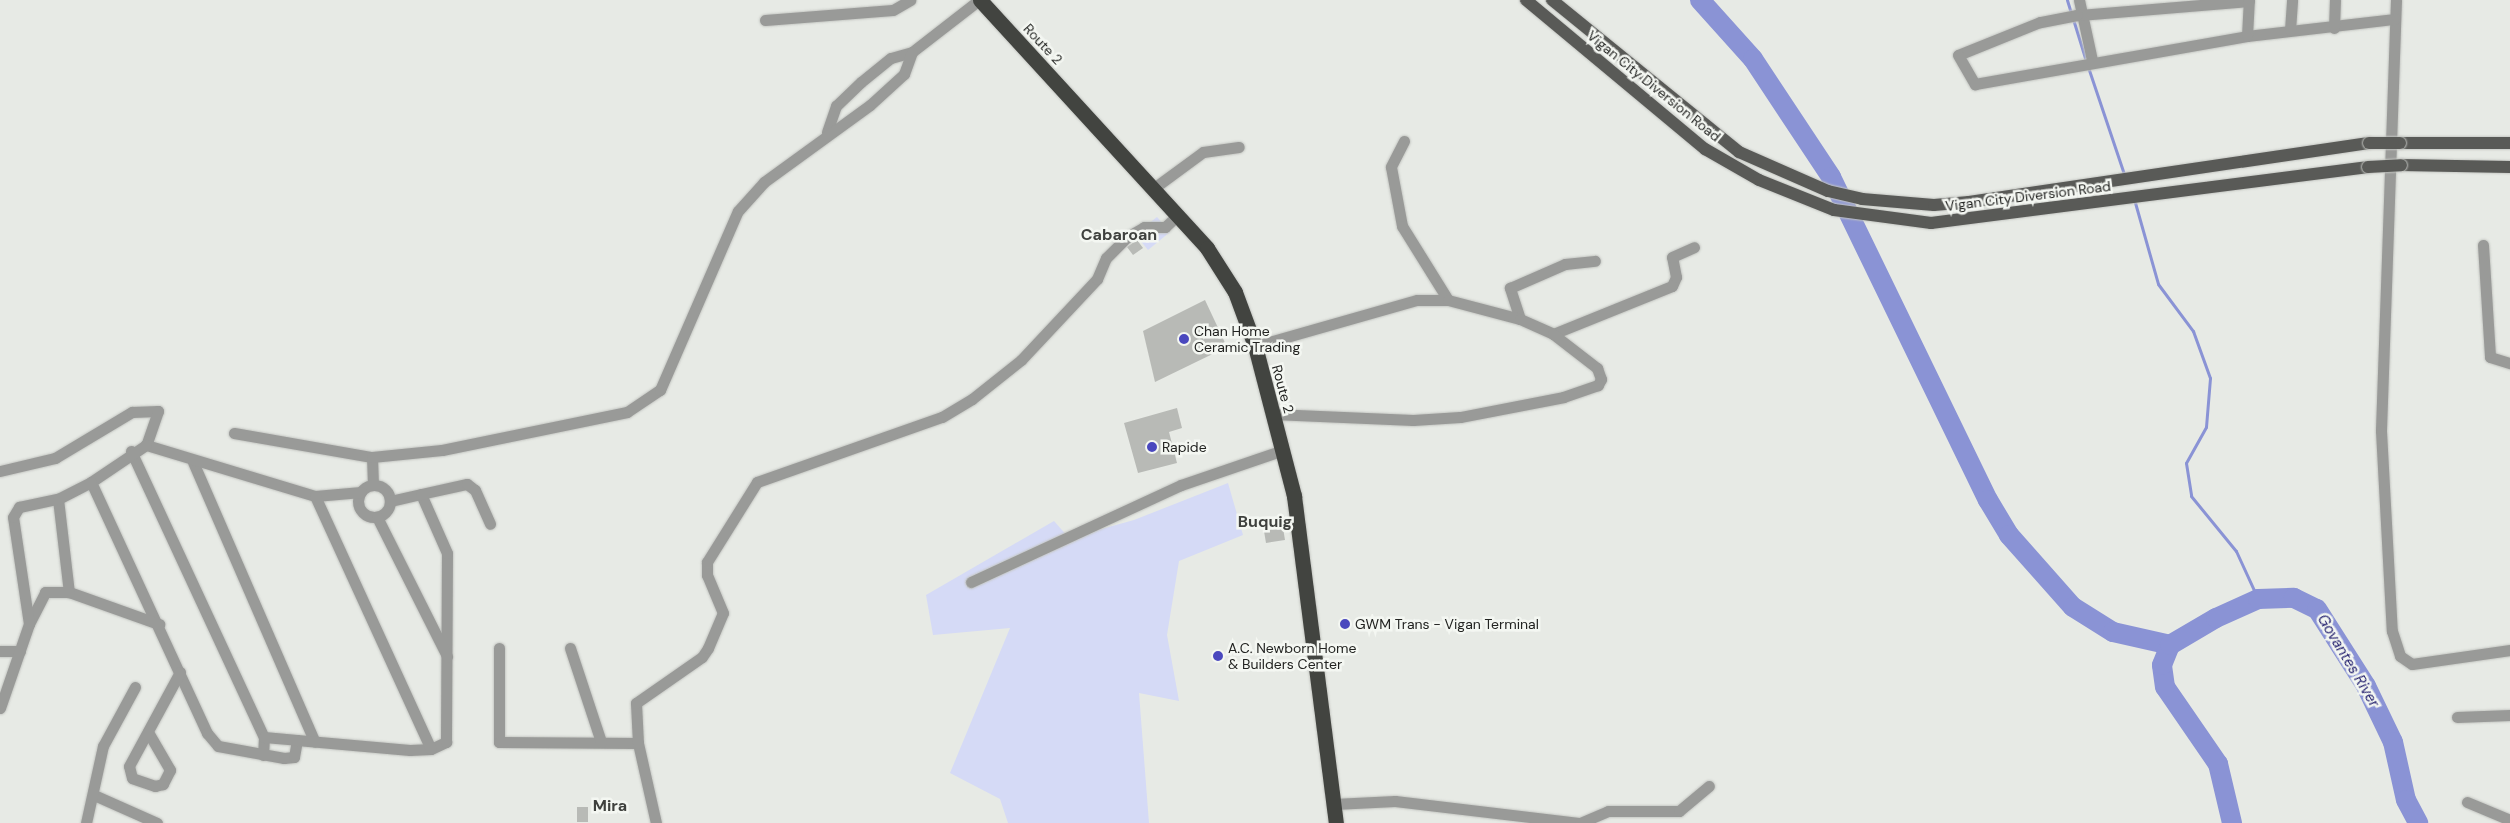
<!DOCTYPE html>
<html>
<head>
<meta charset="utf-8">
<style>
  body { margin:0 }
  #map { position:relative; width:2510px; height:823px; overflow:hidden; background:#e7eae5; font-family:"DM Sans",sans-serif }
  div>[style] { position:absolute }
  .green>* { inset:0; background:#d5daf6 }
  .stream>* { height:3px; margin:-1.5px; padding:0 1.5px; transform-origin:1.5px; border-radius:1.5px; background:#8a93d5 }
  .river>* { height:20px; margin:-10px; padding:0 10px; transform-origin:10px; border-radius:10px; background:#8a93d5 }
  .building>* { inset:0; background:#b8bab6 }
  .roads { filter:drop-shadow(0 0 1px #c4c6c2) drop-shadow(0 0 1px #c4c6c2) }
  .minor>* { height:11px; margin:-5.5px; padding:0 5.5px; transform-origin:5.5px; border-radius:5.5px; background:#999a98 }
  .minor>.ring { margin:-5.5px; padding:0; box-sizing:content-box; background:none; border:11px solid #999a98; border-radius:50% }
  .major>* { height:12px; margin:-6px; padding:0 6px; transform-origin:6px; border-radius:6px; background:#595a57 }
  .highway>* { height:15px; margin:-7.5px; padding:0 7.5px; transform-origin:7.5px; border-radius:7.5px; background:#424440 }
  .bridges { filter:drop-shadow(0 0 1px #c4c6c2) drop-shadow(0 0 1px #c4c6c2) }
  .major-bridge>* { height:12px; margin:-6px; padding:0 6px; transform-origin:6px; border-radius:6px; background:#595a57 }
  .dots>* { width:14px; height:14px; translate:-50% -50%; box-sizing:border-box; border:2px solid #f4f7f2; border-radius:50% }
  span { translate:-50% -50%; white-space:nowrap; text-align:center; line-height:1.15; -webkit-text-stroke:5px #f4f7f2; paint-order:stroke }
  .street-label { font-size:14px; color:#222321 }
  .poi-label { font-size:14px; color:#222321 }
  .left { translate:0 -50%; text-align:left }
  .water-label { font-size:15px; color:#25226f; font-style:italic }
  .quarter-label { font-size:16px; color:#3f413e; font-weight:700 }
</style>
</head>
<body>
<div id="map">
  <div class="green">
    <div style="clip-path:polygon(1157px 217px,1170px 232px,1148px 250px,1135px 234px)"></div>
    <div style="clip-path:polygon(1228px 483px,1243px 535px,1179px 561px,1167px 635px,1179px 701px,1139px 693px,1149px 823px,1008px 823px,1000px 799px,950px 773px,1010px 628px,933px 635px,926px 595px,1054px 521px,1069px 538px,1134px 520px)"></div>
  </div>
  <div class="stream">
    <div style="left:2067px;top:0;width:14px;rotate:73deg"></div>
    <div style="left:2073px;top:19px;width:44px;rotate:72.8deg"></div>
    <div style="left:2088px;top:67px;width:116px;rotate:71.4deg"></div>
    <div style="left:2134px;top:199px;width:88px;rotate:74.2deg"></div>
    <div style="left:2158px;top:284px;width:59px;rotate:53.3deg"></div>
    <div style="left:2193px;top:331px;width:50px;rotate:70.1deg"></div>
    <div style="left:2210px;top:378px;width:49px;rotate:94.7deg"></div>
    <div style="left:2206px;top:427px;width:41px;rotate:119.1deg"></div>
    <div style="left:2186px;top:463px;width:33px;rotate:81deg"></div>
    <div style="left:2191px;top:496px;width:71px;rotate:50.7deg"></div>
    <div style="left:2236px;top:551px;width:53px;rotate:65.4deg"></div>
  </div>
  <div class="river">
    <div style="left:1700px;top:0;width:79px;rotate:48.1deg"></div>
    <div style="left:1753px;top:59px;width:141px;rotate:56.5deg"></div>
    <div style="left:1831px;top:177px;width:359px;rotate:64.1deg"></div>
    <div style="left:1988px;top:500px;width:41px;rotate:59deg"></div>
    <div style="left:2009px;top:535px;width:96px;rotate:48.4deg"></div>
    <div style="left:2073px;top:607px;width:47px;rotate:32deg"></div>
    <div style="left:2113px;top:632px;width:58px;rotate:12.8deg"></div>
    <div style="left:2232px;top:823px;width:61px;rotate:-103.3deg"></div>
    <div style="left:2218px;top:764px;width:93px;rotate:-124.5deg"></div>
    <div style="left:2165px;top:687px;width:22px;rotate:-98deg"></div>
    <div style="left:2162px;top:665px;width:22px;rotate:-68deg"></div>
    <div style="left:2170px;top:645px;width:53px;rotate:-30.4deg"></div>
    <div style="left:2216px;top:618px;width:46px;rotate:-24.3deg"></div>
    <div style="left:2258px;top:599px;width:36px;rotate:-2deg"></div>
    <div style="left:2294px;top:598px;width:25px;rotate:26deg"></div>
    <div style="left:2317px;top:609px;width:91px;rotate:57.5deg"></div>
    <div style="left:2366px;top:686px;width:62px;rotate:64.3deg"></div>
    <div style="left:2393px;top:742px;width:59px;rotate:77.4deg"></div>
    <div style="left:2406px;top:800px;width:26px;rotate:62deg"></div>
  </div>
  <div class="building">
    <div style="clip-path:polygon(1137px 240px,1143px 248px,1133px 255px,1127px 247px)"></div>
    <div style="clip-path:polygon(1205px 300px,1227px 347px,1155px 382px,1143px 331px)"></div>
    <div style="clip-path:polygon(1177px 408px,1182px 428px,1169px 432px,1177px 463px,1138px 473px,1124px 423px)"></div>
    <div style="clip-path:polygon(1283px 528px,1285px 540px,1266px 543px,1264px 531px)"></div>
    <div style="clip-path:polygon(577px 807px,588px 807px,588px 822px,577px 822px)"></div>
  </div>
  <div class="roads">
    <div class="minor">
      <div style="left:2079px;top:0;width:61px;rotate:77.8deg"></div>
      <div style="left:2396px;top:0;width:431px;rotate:92deg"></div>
      <div style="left:2381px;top:431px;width:200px;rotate:86.9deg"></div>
      <div style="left:2392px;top:631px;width:26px;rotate:72deg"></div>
      <div style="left:2400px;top:656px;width:14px;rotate:34deg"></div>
      <div style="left:2412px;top:664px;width:99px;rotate:-8.1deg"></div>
      <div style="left:2249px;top:1px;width:173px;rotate:175.3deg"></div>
      <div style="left:2077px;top:15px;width:38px;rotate:169deg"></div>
      <div style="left:2040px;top:22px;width:88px;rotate:158.1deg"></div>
      <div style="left:1958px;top:55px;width:34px;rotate:60deg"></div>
      <div style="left:1975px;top:84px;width:276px;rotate:-10deg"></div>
      <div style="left:2247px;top:36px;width:149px;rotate:-6.6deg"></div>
      <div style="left:765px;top:20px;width:128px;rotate:-4.5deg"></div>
      <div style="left:893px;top:10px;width:20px;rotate:-30deg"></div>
      <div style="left:2334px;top:28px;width:28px;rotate:-88deg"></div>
      <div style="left:2290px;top:30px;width:30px;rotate:-86deg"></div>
      <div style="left:2247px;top:36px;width:36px;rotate:-87deg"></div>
      <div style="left:827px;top:132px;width:28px;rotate:-71deg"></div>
      <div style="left:836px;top:106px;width:35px;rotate:-44deg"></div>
      <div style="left:861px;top:82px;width:38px;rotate:-39deg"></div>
      <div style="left:891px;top:58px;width:22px;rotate:-16deg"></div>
      <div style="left:912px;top:52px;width:85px;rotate:-37.8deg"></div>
      <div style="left:1404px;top:141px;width:29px;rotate:117deg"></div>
      <div style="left:1391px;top:167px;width:60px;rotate:79.4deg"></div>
      <div style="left:1402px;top:226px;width:87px;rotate:58.1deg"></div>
      <div style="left:1154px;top:188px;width:61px;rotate:-36.3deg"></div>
      <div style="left:1203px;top:152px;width:36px;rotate:-8deg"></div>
      <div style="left:2483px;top:245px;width:112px;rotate:86.4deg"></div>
      <div style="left:2490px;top:357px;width:21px;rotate:17deg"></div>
      <div style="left:1520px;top:319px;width:33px;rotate:-108deg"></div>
      <div style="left:1510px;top:288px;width:60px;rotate:-23.6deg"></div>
      <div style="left:1565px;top:264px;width:30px;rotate:-6deg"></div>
      <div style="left:1553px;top:334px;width:128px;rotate:-22deg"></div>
      <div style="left:1672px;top:286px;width:10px;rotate:-66deg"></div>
      <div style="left:1676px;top:277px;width:20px;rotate:-101deg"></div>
      <div style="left:1672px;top:257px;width:24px;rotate:-24deg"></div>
      <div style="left:1255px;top:346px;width:168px;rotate:-15.9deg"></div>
      <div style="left:1417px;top:300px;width:31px"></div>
      <div style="left:1448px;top:300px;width:74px;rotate:14.8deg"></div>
      <div style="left:1520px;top:319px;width:36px;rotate:24deg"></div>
      <div style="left:1553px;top:334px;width:56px;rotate:37.7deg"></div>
      <div style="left:1597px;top:368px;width:12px;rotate:70deg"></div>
      <div style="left:1601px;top:379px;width:7px;rotate:117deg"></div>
      <div style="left:1598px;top:385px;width:36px;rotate:161deg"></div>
      <div style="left:1564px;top:397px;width:106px;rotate:169.1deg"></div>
      <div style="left:1460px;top:417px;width:47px;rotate:176.3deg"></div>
      <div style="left:1413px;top:420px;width:140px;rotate:-177.5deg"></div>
      <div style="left:234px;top:433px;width:140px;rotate:9.9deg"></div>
      <div style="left:131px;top:451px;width:315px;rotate:65.1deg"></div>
      <div style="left:264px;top:737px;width:18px;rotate:93deg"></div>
      <div style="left:193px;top:462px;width:305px;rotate:66.5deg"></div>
      <div style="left:0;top:471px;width:57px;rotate:-13.3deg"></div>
      <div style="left:55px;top:458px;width:90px;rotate:-30.9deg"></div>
      <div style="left:132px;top:412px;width:26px;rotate:-2deg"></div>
      <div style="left:158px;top:411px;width:36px;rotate:109deg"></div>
      <div style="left:373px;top:485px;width:28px;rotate:-92deg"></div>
      <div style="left:372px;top:457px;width:70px;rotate:-5.7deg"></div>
      <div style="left:442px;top:450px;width:189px;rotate:-11.6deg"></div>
      <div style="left:627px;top:412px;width:40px;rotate:-34deg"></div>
      <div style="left:660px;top:390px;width:195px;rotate:-66.5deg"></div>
      <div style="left:738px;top:211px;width:39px;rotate:-48deg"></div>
      <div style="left:764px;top:182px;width:131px;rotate:-36deg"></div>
      <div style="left:870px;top:105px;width:46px;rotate:-42.4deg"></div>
      <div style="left:904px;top:74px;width:23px;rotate:-70deg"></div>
      <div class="ring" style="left:358px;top:485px;width:21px;height:21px"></div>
      <div style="left:361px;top:492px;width:46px;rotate:175deg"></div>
      <div style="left:315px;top:496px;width:177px;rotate:-163.2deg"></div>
      <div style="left:146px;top:445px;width:66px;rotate:146.1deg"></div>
      <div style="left:91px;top:482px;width:277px;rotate:65.2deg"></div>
      <div style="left:207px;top:733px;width:17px;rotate:50deg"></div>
      <div style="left:218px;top:746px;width:67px;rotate:10.3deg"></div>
      <div style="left:284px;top:758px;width:10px;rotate:-6deg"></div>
      <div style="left:294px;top:757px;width:17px;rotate:-80deg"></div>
      <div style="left:297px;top:740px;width:113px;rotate:5.1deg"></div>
      <div style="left:410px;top:750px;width:21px;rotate:-3deg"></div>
      <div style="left:431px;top:749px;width:17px;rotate:-25deg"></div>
      <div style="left:446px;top:742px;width:189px;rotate:-89.7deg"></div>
      <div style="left:447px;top:553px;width:64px;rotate:-113.8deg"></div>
      <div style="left:421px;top:494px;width:32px;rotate:167deg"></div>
      <div style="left:421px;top:494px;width:47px;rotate:-12.3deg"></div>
      <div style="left:467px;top:484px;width:10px;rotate:37deg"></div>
      <div style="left:475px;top:490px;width:37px;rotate:66deg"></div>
      <div style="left:315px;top:496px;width:278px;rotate:65.4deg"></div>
      <div style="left:58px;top:499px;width:94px;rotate:83.3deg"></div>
      <div style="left:69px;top:592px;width:96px;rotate:19.6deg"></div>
      <div style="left:377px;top:517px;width:156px;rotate:63.3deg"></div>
      <div style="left:971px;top:582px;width:231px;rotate:-24.8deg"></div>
      <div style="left:1181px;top:485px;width:108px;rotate:-18.9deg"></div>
      <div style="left:29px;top:624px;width:36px;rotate:-63deg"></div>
      <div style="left:45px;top:592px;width:24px"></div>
      <div style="left:499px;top:648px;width:94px;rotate:90deg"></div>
      <div style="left:499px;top:742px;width:139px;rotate:0.4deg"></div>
      <div style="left:570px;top:648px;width:99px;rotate:71.7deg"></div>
      <div style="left:0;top:651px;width:20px"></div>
      <div style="left:0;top:708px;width:89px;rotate:-71deg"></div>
      <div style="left:29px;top:624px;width:108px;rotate:-98.5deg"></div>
      <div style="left:13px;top:517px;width:12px;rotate:-59deg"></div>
      <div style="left:19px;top:507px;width:40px;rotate:-12deg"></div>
      <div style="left:58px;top:499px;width:37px;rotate:-27deg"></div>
      <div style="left:2457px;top:717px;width:53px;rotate:-2.2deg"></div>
      <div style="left:148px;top:732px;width:44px;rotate:59.9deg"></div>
      <div style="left:170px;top:770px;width:16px;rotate:117deg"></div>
      <div style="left:163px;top:784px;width:8px;rotate:166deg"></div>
      <div style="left:155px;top:786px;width:24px;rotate:-161deg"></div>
      <div style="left:132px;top:778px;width:12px;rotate:-104deg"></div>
      <div style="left:129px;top:766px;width:107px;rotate:-61.5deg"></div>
      <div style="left:264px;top:737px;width:33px;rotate:5deg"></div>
      <div style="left:94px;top:795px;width:69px;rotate:24deg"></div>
      <div style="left:2467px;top:802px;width:47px;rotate:22.7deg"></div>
      <div style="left:1334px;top:804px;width:61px;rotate:-2.8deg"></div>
      <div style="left:1395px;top:801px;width:185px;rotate:6.8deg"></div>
      <div style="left:86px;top:823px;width:79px;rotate:-77.6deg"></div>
      <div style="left:103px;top:746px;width:67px;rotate:-61.5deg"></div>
      <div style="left:656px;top:823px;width:82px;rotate:-102.7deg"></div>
      <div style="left:638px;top:743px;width:40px;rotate:-92.9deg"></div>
      <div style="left:636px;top:703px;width:80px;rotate:-34.9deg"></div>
      <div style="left:702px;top:657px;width:11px;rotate:-56deg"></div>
      <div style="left:708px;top:648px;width:38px;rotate:-67deg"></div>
      <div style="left:723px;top:613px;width:41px;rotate:-112.8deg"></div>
      <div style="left:707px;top:575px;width:13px;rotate:-90deg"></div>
      <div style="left:707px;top:562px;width:94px;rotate:-58deg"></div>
      <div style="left:757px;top:482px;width:196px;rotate:-19.4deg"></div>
      <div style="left:942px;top:417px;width:35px;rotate:-31deg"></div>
      <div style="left:972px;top:399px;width:63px;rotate:-38.5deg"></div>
      <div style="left:1021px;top:360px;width:111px;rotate:-46.8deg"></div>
      <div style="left:1097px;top:279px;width:23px;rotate:-67deg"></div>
      <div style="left:1106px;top:258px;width:30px;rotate:-45deg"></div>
      <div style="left:1127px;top:237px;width:20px;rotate:-30deg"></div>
      <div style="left:1144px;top:227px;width:21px"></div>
      <div style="left:1165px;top:227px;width:18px;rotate:-43deg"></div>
      <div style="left:1580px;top:823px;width:30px;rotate:-23deg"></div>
      <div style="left:1608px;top:811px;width:71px"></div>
      <div style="left:1679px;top:811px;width:39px;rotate:-40deg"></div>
    </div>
    <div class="major">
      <div style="left:1526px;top:0;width:233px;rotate:39.8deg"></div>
      <div style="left:1705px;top:149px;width:62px;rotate:29.9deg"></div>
      <div style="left:1759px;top:180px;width:81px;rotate:21.8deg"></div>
      <div style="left:1834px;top:210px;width:98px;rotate:7.6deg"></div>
      <div style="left:1931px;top:223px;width:441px;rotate:-7.3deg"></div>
      <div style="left:1552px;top:0;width:241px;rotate:39.1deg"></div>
      <div style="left:1739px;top:152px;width:97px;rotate:23.7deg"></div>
      <div style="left:1828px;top:191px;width:35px;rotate:13deg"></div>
      <div style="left:1862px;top:199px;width:72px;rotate:4.8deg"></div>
      <div style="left:1934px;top:205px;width:35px;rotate:-5deg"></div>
      <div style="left:1969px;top:202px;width:404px;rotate:-8.4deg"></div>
      <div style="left:2400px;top:143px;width:110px"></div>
      <div style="left:2401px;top:165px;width:109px;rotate:1.1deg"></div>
    </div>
    <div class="highway">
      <div style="left:980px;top:0;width:336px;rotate:47.5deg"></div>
      <div style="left:1207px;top:248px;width:52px;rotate:57.5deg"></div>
      <div style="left:1235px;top:292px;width:58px;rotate:69.7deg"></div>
      <div style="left:1255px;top:346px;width:155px;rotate:75.4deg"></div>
      <div style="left:1294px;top:496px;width:330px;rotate:82.7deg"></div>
    </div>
  </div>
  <div class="bridges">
    <div class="major-bridge">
      <div style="left:2369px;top:143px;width:31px"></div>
      <div style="left:2368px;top:167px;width:33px;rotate:-3deg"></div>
    </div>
  </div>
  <div class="dots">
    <div style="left:1184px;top:339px;background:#4a48be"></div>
    <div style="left:1152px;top:447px;background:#4a48be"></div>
    <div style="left:1345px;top:624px;background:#4a48be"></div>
    <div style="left:1218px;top:656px;background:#4a48be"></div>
  </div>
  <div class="street-label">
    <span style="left:1043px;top:44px;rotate:47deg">Route 2</span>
    <span style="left:1654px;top:86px;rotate:39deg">Vigan City Diversion Road</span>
    <span style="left:2028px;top:196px;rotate:-7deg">Vigan City Diversion Road</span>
    <span style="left:1283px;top:389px;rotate:75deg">Route 2</span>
  </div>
  <div class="poi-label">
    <span class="left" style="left:1194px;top:339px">Chan Home<br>Ceramic Trading</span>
    <span class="left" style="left:1162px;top:447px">Rapide</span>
    <span class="left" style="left:1355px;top:624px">GWM Trans - Vigan Terminal</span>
    <span class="left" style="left:1228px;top:656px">A.C. Newborn Home<br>&amp; Builders Center</span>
  </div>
  <div class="water-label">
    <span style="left:2348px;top:661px;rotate:59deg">Govantes River</span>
  </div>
  <div class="quarter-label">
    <span style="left:1119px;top:235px">Cabaroan</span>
    <span style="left:1265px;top:522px">Buquig</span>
    <span style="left:610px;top:806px">Mira</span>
  </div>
</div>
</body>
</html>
